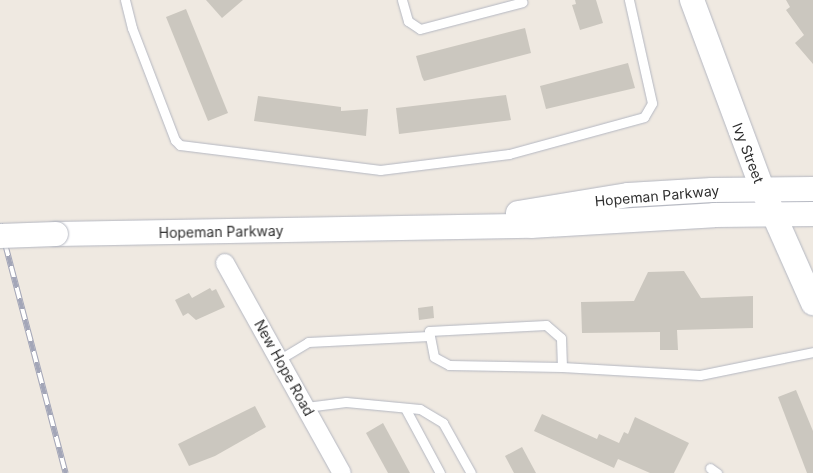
<!DOCTYPE html>
<html>
<head>
<meta charset="utf-8">
<style>
  body { margin:0 }
  #map { position:relative; width:813px; height:473px; overflow:hidden; background:#efe9e1; font-family:Inter,sans-serif }
  div>[style] { position:absolute }
  .building>* { inset:0; background:#cbc7bf }
  .roads { filter:drop-shadow(0 0 1px #b4b7c1) drop-shadow(0 0 1px #b4b7c1) }
  .service>* { height:9px; margin:-4.5px; padding:0 4.5px; transform-origin:4.5px; border-radius:4.5px; background:#fff }
  .minor>* { height:18px; margin:-9px; padding:0 9px; transform-origin:9px; border-radius:9px; background:#fff }
  .secondary>* { height:24px; margin:-12px; padding:0 12px; transform-origin:12px; border-radius:12px; background:#fff }
  .rail>* { height:5.5px; margin-top:-2.75px; transform-origin:0; background:repeating-linear-gradient(90deg,#fff 0 11px,#a3a6b8 0 22px); box-sizing:border-box; border-block:1px solid #a3a6b8 }
  .bridges { filter:drop-shadow(0 0 1px #b4b7c1) drop-shadow(0 0 1px #b4b7c1) }
  .secondary-bridge>* { height:24px; margin:-12px; padding:0 12px; transform-origin:12px; border-radius:12px; background:#fff }
  span { translate:-50% -50%; white-space:nowrap; text-align:center; line-height:1.15; -webkit-text-stroke:4px #fff; paint-order:stroke }
  .street-label { font-size:14px; color:#2e2e2e }
</style>
</head>
<body>
<div id="map">
  <div class="building">
    <div style="clip-path:polygon(206px 0,243px 0,222px 18px)"></div>
    <div style="clip-path:polygon(575px 0,596px 0,603px 23px,580px 30px,572px 5px,576px 4px)"></div>
    <div style="clip-path:polygon(786px 0,813px 0,813px 64px,795px 43px,804px 35px,786px 10px,790px 7px)"></div>
    <div style="clip-path:polygon(186px 9px,228px 113px,208px 121px,166px 17px)"></div>
    <div style="clip-path:polygon(525px 28px,531px 53px,424px 81px,422px 77px,416px 56px)"></div>
    <div style="clip-path:polygon(628px 63px,635px 88px,546px 109px,540px 86px)"></div>
    <div style="clip-path:polygon(506px 95px,511px 120px,399px 134px,396px 108px)"></div>
    <div style="clip-path:polygon(258px 96px,341px 107px,341px 111px,368px 109px,366px 136px,254px 121px)"></div>
    <div style="clip-path:polygon(684px 271px,701px 298px,753px 296px,753px 328px,677px 330px,678px 350px,660px 350px,660px 332px,582px 333px,581px 302px,634px 301px,648px 272px)"></div>
    <div style="clip-path:polygon(210px 288px,212px 291px,216px 289px,225px 307px,196px 320px,188px 313px,183px 316px,175px 300px,189px 293px,192px 298px)"></div>
    <div style="clip-path:polygon(433px 306px,434px 318px,419px 320px,418px 308px)"></div>
    <div style="clip-path:polygon(796px 390px,813px 431px,813px 473px,807px 473px,778px 397px)"></div>
    <div style="clip-path:polygon(255px 406px,266px 427px,215px 456px,189px 466px,178px 444px)"></div>
    <div style="clip-path:polygon(542px 414px,597px 439px,599px 434px,619px 443px,624px 432px,628px 434px,635px 417px,689px 443px,674px 473px,650px 473px,618px 459px,614px 468px,534px 431px)"></div>
    <div style="clip-path:polygon(383px 423px,396px 447px,410px 473px,388px 473px,366px 433px)"></div>
    <div style="clip-path:polygon(522px 447px,536px 473px,514px 473px,505px 456px)"></div>
  </div>
  <div class="roads">
    <div class="service">
      <div style="left:125px;top:0;width:29px;rotate:76deg"></div>
      <div style="left:132px;top:28px;width:120px;rotate:69deg"></div>
      <div style="left:175px;top:140px;width:7px;rotate:45deg"></div>
      <div style="left:180px;top:145px;width:202px;rotate:7.1deg"></div>
      <div style="left:380px;top:170px;width:130px;rotate:-7.1deg"></div>
      <div style="left:509px;top:154px;width:140px;rotate:-15.3deg"></div>
      <div style="left:644px;top:117px;width:16px;rotate:-60deg"></div>
      <div style="left:652px;top:103px;width:106px;rotate:-102.6deg"></div>
      <div style="left:402px;top:0;width:22px;rotate:74deg"></div>
      <div style="left:408px;top:21px;width:14px;rotate:34deg"></div>
      <div style="left:420px;top:29px;width:106px;rotate:-14.7deg"></div>
      <div style="left:280px;top:359px;width:33px;rotate:-31deg"></div>
      <div style="left:308px;top:342px;width:121px;rotate:-2.8deg"></div>
      <div style="left:562px;top:367px;width:29px;rotate:-92deg"></div>
      <div style="left:561px;top:338px;width:20px;rotate:-139deg"></div>
      <div style="left:546px;top:325px;width:117px;rotate:177.1deg"></div>
      <div style="left:429px;top:331px;width:26px;rotate:79deg"></div>
      <div style="left:434px;top:357px;width:17px;rotate:28deg"></div>
      <div style="left:449px;top:365px;width:113px;rotate:1deg"></div>
      <div style="left:562px;top:367px;width:138px;rotate:3.3deg"></div>
      <div style="left:700px;top:375px;width:115px;rotate:-11.5deg"></div>
      <div style="left:306px;top:407px;width:40px;rotate:-7.1deg"></div>
      <div style="left:346px;top:402px;width:74px;rotate:5.4deg"></div>
      <div style="left:420px;top:409px;width:27px;rotate:31deg"></div>
      <div style="left:443px;top:423px;width:57px;rotate:60.8deg"></div>
      <div style="left:405px;top:408px;width:74px;rotate:61.7deg"></div>
      <div style="left:710px;top:468px;width:9px;rotate:36deg"></div>
    </div>
    <div class="minor">
      <div style="left:225px;top:263px;width:240px;rotate:60.9deg"></div>
    </div>
    <div class="secondary">
      <div style="left:692px;top:0;width:201px;rotate:69.6deg"></div>
      <div style="left:762px;top:188px;width:126px;rotate:66.1deg"></div>
      <div style="left:518px;top:213px;width:111px;rotate:-9.3deg"></div>
      <div style="left:628px;top:195px;width:84px;rotate:-3.4deg"></div>
      <div style="left:712px;top:190px;width:101px;rotate:-0.6deg"></div>
      <div style="left:56px;top:234px;width:475px;rotate:-1deg"></div>
      <div style="left:531px;top:226px;width:183px;rotate:-3.4deg"></div>
      <div style="left:714px;top:215px;width:99px;rotate:-0.6deg"></div>
    </div>
  </div>
  <div class="rail">
    <div style="left:0;top:224px;width:258px;rotate:75.2deg"></div>
  </div>
  <div class="bridges">
    <div class="secondary-bridge">
      <div style="left:0;top:236px;width:56px;rotate:-2deg"></div>
    </div>
  </div>
  <div class="street-label">
    <span style="left:748px;top:153px;rotate:69deg">Ivy Street</span>
    <span style="left:657px;top:196px;rotate:-5deg">Hopeman Parkway</span>
    <span style="left:221px;top:232px;rotate:-1deg">Hopeman Parkway</span>
    <span style="left:284px;top:368px;rotate:61deg">New Hope Road</span>
  </div>
</div>
</body>
</html>
